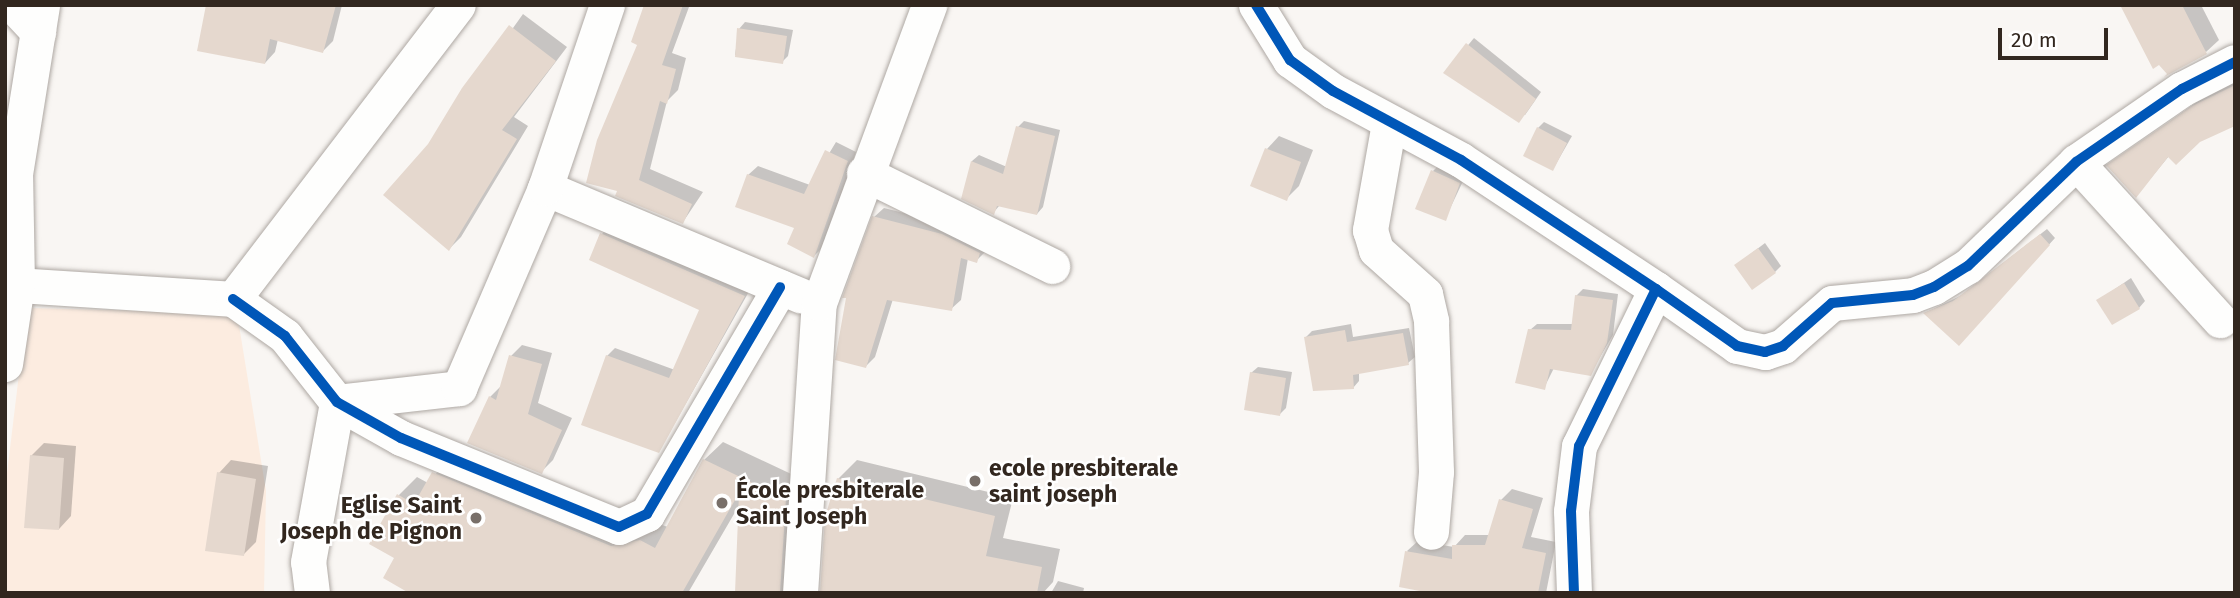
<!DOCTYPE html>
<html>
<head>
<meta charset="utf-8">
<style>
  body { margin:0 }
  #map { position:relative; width:2240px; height:598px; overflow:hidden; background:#f9f6f3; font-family:"Fira Sans",sans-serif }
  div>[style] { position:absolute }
  .green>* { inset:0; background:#fcece0 }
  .shadow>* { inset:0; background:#0003 }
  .building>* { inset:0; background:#e5d8ce }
  .roads { filter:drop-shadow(0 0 2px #aea8a3) drop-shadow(0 0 2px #aea8a3) }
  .street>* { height:35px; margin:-17.5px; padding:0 17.5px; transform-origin:17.5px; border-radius:17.5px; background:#fefefd }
  .cycleway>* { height:10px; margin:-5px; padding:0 5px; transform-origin:5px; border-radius:5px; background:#0057b8 }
  .dots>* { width:19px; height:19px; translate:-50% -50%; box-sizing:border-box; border:4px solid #fff; border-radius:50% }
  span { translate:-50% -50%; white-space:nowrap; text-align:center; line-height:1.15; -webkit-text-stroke:5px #fff; paint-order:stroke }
  .poi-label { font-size:23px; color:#32271f; font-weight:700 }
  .left { translate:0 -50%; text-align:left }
  .right { translate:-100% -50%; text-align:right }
  .frame { position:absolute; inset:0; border:7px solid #32271f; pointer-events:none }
  .scale { position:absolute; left:1998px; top:28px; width:110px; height:32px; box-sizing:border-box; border:4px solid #32271f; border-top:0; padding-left:9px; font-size:21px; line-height:24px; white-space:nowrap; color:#32271f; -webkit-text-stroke:5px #fff; paint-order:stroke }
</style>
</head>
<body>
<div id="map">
  <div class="green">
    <div style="clip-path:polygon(27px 308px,237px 313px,266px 491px,264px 593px,5px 593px,5px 490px)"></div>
  </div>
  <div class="shadow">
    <div style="clip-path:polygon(207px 5px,342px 5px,333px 41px,323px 51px,278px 39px,275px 52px,265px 63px)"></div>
    <div style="clip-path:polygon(679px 5px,689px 7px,672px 53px,686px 58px,678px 90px,667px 101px,650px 169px,703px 192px,683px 222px,618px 195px)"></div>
    <div style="clip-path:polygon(2127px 5px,2201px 5px,2219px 40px,2206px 52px)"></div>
    <div style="clip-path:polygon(523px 14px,567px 47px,514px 117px,528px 126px,461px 237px,449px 249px,429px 145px)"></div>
    <div style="clip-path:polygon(745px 22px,793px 30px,788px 56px,782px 62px,735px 55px,739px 29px)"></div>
    <div style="clip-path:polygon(1474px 38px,1541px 92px,1525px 115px,1445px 73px)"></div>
    <div style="clip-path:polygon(2235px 81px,2235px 124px,2169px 156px,2146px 184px,2109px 166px,2205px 96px)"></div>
    <div style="clip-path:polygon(1024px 121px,1060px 130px,1043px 207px,1037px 214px,1000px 205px,993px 213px,963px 198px,972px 161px,979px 155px,1007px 167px,1018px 127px)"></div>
    <div style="clip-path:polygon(1544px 122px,1572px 136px,1553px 169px,1538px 128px)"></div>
    <div style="clip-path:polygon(1279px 136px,1313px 150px,1299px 186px,1286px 199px,1267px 149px)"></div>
    <div style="clip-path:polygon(836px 142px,856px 152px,823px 247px,814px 256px,797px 227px,748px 175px,758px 166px,810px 185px)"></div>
    <div style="clip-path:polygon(1439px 165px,1465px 177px,1445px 219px,1433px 171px)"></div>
    <div style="clip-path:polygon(884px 208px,952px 225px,986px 251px,976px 261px,968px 258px,961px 300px,951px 309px,893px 299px,875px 357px,866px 366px,874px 217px)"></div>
    <div style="clip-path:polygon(609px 226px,751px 288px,659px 451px,607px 356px,615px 348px,675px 370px,701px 309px,602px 234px)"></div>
    <div style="clip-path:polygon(2047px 229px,2055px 238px,1965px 338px,1925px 313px,1962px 295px)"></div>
    <div style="clip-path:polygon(1765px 243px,1781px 266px,1775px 272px,1736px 265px)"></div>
    <div style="clip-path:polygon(2131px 278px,2145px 301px,2139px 308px,2099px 300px)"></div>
    <div style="clip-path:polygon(1583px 289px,1618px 294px,1613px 335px,1590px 374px,1554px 368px,1544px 388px,1530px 330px,1537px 324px,1573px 324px,1576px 296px)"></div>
    <div style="clip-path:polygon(1351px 324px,1353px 337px,1409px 328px,1415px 357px,1408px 363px,1359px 372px,1359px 381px,1353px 388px,1306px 337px,1312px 331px)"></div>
    <div style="clip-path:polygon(522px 345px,552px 353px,538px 403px,572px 418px,553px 460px,541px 472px,490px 397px,501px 386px,511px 356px)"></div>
    <div style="clip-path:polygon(1258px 367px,1292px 372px,1286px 408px,1280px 414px,1251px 373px)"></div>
    <div style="clip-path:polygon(723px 442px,804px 480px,811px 593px,736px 593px,741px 502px,688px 593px,413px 593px,397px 557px,399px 495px,417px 477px,428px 483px,452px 455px,668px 527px,704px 460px)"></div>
    <div style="clip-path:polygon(44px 443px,76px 446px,71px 516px,59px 529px,31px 456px)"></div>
    <div style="clip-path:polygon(231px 460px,268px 466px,256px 542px,244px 554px,219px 473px)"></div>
    <div style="clip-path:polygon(857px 460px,1013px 498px,1003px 538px,1060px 549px,1053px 582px,1043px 593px,988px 593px,838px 479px)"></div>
    <div style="clip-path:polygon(1512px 489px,1543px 498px,1531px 537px,1556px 542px,1546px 593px,1440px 593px,1407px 551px,1418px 541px,1454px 547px,1465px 535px,1490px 535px,1501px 500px)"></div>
    <div style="clip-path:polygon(1058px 581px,1084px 588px,1083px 593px,1051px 593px)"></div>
  </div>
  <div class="building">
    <div style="clip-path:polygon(206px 5px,336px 5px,323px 53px,270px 39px,265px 64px,197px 51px)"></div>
    <div style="clip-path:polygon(644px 5px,683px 5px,662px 65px,676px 69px,667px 104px,660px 101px,639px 180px,692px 204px,683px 224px,615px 196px,617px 191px,586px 183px,597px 140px,637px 45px,631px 42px)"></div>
    <div style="clip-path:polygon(2120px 5px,2182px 5px,2207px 54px,2164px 77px,2167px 74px,2159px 65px,2153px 69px)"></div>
    <div style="clip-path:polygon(509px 25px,556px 61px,502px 130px,517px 139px,449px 251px,383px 195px,428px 144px,462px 88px)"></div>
    <div style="clip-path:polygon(737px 28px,787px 36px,783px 64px,735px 57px)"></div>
    <div style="clip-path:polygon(1466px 43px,1536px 99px,1519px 123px,1443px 73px)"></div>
    <div style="clip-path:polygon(2235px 85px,2235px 126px,2200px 142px,2176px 165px,2168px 157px,2136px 198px,2106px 165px,2192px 106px)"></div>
    <div style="clip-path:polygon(1016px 126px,1055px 136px,1037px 215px,997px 206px,994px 215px,961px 199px,971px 161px,1003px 174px)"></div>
    <div style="clip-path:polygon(1537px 127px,1567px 143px,1553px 171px,1523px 156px)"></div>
    <div style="clip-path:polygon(1265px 148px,1301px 162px,1287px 201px,1250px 186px)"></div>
    <div style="clip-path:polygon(825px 150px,848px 161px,814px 258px,787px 244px,794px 228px,735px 207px,747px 174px,804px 194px)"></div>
    <div style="clip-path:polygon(1431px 170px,1460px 183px,1446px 221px,1415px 209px)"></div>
    <div style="clip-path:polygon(872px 216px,942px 234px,980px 253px,977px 263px,961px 258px,952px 311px,887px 300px,866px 368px,835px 360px,846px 298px,842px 298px)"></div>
    <div style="clip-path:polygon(600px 233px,745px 296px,659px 453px,581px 425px,606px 355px,669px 378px,699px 310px,589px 260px)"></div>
    <div style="clip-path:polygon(2040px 234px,2050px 245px,1959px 346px,1923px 313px,1953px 301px)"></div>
    <div style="clip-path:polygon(1758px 248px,1776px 273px,1752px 290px,1734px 265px)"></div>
    <div style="clip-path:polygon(2124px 283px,2140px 309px,2112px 325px,2096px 300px)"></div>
    <div style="clip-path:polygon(1575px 295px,1613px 300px,1607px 343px,1591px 376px,1550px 369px,1545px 390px,1515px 383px,1528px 329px,1571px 330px)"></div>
    <div style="clip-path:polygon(1345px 330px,1347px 342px,1403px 333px,1409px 365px,1353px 375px,1354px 389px,1313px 391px,1304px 337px)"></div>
    <div style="clip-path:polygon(509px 355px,542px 364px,528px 414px,562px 430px,542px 474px,467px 443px,489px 396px,496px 400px)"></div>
    <div style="clip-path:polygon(1250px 372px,1286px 378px,1280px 416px,1244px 410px)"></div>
    <div style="clip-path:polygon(30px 455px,64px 458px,59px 530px,24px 528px)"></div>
    <div style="clip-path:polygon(703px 459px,786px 499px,780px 593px,735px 593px,739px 493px,682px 593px,409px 593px,383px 578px,394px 558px,369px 544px,397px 494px,414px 504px,432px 472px,611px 546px,640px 540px,655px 548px)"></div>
    <div style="clip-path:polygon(217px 472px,256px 479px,244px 556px,205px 551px)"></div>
    <div style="clip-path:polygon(837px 478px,995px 516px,986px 556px,1042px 567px,1037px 593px,820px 593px,825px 517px)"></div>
    <div style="clip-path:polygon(1499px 499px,1533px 509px,1522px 548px,1546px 553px,1538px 593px,1430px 593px,1399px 587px,1405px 551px,1452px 559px,1452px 545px,1485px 545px)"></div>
  </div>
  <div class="roads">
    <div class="street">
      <div style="left:13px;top:5px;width:37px;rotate:47deg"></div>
      <div style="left:1256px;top:5px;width:65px;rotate:58.3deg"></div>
      <div style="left:1290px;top:60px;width:53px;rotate:35.8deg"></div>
      <div style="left:1333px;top:91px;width:145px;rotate:28.3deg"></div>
      <div style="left:1461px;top:160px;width:234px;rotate:33.5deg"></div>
      <div style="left:1656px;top:289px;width:175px;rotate:116.1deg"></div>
      <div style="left:1579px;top:446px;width:65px;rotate:97deg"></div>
      <div style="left:1571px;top:511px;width:82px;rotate:87.9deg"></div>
      <div style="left:1389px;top:123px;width:109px;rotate:100.1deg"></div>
      <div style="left:1370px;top:230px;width:21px;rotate:73deg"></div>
      <div style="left:1376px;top:250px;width:66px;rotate:41.9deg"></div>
      <div style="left:1425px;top:294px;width:28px;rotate:77deg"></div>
      <div style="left:1431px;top:321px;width:151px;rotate:88.1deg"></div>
      <div style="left:1436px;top:472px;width:60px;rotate:94.8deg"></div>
      <div style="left:2076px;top:162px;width:214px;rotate:47.7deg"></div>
      <div style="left:864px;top:173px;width:210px;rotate:26.3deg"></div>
      <div style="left:545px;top:188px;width:277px;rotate:22.8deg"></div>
      <div style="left:17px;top:285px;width:216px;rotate:3.7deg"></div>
      <div style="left:233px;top:299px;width:370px;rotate:-52.6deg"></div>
      <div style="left:1656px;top:289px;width:99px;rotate:35.1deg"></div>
      <div style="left:1737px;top:346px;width:29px;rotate:12deg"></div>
      <div style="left:1765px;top:352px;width:19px;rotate:-18deg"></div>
      <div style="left:1783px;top:346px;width:65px;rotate:-41.3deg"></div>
      <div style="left:1832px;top:303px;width:81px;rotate:-5.6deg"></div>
      <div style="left:1913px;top:295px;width:22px;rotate:-21deg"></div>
      <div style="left:1934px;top:287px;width:40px;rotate:-32deg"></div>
      <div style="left:1968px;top:266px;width:150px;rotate:-43.9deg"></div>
      <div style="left:2076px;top:162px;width:129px;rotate:-34.6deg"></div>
      <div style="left:2182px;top:89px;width:59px;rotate:-27deg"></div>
      <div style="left:233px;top:299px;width:64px;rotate:35.4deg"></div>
      <div style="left:285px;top:336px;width:84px;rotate:51.8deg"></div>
      <div style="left:337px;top:402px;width:73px;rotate:29.4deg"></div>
      <div style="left:401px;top:438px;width:235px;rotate:22.2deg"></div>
      <div style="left:619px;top:527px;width:31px;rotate:-25deg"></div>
      <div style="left:647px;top:514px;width:263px;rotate:-59.6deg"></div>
      <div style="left:5px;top:364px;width:80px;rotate:-81.4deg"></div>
      <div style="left:17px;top:285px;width:111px;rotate:-91deg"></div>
      <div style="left:15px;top:174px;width:171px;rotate:-80.9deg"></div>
      <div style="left:337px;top:402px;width:123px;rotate:-6.5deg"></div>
      <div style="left:459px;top:388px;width:218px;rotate:-66.7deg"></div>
      <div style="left:545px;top:188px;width:193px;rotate:-71.3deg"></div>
      <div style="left:312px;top:593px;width:31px;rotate:-97deg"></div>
      <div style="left:308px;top:562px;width:163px;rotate:-79.7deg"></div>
      <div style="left:800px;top:593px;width:291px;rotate:-86.3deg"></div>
      <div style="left:819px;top:303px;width:318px;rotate:-69.7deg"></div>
    </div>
  </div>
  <div class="cycleway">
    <div style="left:1256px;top:5px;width:65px;rotate:58.3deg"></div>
    <div style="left:1290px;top:60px;width:53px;rotate:35.8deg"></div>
    <div style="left:1333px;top:91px;width:145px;rotate:28.3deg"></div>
    <div style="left:1461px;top:160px;width:234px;rotate:33.5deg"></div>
    <div style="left:1656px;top:289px;width:175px;rotate:116.1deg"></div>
    <div style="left:1579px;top:446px;width:65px;rotate:97deg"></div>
    <div style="left:1571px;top:511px;width:82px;rotate:87.9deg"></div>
    <div style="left:1656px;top:289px;width:99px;rotate:35.1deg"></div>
    <div style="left:1737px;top:346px;width:29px;rotate:12deg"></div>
    <div style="left:1765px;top:352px;width:19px;rotate:-18deg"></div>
    <div style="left:1783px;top:346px;width:65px;rotate:-41.3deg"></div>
    <div style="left:1832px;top:303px;width:81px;rotate:-5.6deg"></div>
    <div style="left:1913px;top:295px;width:22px;rotate:-21deg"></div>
    <div style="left:1934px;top:287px;width:40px;rotate:-32deg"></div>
    <div style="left:1968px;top:266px;width:150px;rotate:-43.9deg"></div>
    <div style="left:2076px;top:162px;width:129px;rotate:-34.6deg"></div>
    <div style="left:2182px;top:89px;width:59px;rotate:-27deg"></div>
    <div style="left:233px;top:299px;width:64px;rotate:35.4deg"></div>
    <div style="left:285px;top:336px;width:84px;rotate:51.8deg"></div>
    <div style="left:337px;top:402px;width:73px;rotate:29.4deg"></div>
    <div style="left:401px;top:438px;width:235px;rotate:22.2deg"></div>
    <div style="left:619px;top:527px;width:31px;rotate:-25deg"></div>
    <div style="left:647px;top:514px;width:263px;rotate:-59.6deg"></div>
  </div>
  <div class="dots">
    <div style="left:975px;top:481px;background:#786f69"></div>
    <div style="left:722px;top:503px;background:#786f69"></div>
    <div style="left:476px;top:518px;background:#786f69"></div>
  </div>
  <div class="poi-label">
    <span class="left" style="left:989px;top:481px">ecole presbiterale<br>saint joseph</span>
    <span class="left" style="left:736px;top:503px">École presbiterale<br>Saint Joseph</span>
    <span class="right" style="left:462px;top:518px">Eglise Saint<br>Joseph de Pignon</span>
  </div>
  <div class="frame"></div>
  <div class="scale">20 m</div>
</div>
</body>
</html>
